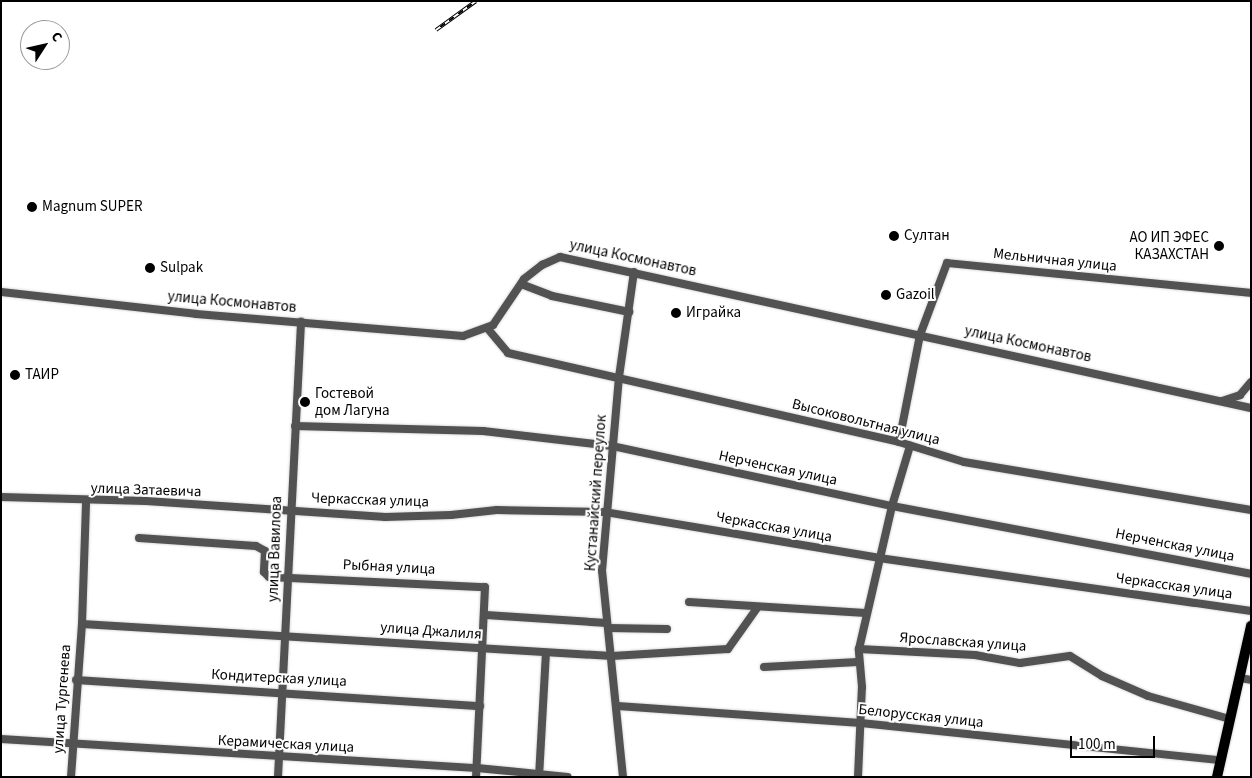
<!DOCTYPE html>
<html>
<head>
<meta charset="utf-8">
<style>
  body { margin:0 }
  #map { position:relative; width:1252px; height:778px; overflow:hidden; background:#fff; font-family:"Source Sans 3",sans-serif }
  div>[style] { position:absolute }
  .roads { filter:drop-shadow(0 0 1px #dbdbdb) drop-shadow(0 0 1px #dbdbdb) }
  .minor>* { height:8px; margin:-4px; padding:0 4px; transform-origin:4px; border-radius:4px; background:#525252 }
  .highway>* { height:10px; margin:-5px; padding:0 5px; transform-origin:5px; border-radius:5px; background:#000 }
  .rail>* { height:4px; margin-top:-2px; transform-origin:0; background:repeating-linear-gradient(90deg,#fff 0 5.5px,#000 0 11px); box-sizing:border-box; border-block:1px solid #000 }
  .dots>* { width:14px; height:14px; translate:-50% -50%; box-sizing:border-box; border:2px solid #fff; border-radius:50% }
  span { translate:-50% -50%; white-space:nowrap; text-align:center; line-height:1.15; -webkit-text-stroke:4px #fff; paint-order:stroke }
  .poi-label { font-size:15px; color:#000 }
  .left { translate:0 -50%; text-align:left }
  .right { translate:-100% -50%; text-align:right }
  .street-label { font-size:15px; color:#000 }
  .frame { position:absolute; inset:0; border:2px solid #000; pointer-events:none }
  .north { position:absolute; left:20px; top:20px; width:50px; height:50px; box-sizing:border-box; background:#fff; border:1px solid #999; border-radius:50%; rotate:55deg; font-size:14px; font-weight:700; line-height:20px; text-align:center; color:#000 }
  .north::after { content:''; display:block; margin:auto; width:18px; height:22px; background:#000; clip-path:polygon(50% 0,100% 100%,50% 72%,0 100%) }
  .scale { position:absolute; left:1070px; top:736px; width:85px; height:22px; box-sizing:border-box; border:2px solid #000; border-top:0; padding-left:6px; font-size:15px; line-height:18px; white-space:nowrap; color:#000; -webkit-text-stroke:4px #fff; paint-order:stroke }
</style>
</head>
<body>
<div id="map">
  <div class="roads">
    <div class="minor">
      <div style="left:521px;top:284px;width:33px;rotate:21deg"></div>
      <div style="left:552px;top:296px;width:79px;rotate:11.7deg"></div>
      <div style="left:1px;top:292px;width:196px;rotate:6.4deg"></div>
      <div style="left:196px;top:314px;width:268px;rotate:4.7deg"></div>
      <div style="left:463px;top:336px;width:32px;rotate:-20deg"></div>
      <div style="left:493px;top:325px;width:55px;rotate:-56deg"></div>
      <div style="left:524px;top:279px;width:23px;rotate:-38deg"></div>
      <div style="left:542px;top:265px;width:20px;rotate:-24deg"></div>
      <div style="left:560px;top:257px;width:707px;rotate:12.33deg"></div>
      <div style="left:488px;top:329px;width:31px;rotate:50deg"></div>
      <div style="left:508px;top:353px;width:401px;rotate:12.8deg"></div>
      <div style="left:899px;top:442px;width:68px;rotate:17.1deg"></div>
      <div style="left:964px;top:462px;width:291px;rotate:9.5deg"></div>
      <div style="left:1222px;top:401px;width:19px;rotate:-18deg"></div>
      <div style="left:1240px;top:395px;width:17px;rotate:-50deg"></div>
      <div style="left:295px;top:426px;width:188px;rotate:1.5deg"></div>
      <div style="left:483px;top:431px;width:130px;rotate:6.6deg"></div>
      <div style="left:612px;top:446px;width:286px;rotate:12.1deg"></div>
      <div style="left:892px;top:506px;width:365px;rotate:10.7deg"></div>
      <div style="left:899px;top:442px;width:109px;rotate:-78.9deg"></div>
      <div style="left:920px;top:335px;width:77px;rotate:-69.4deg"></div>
      <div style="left:947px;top:263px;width:305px;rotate:5.6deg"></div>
      <div style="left:1px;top:497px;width:145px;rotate:1.6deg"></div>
      <div style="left:146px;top:501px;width:240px;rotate:3.8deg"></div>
      <div style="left:385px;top:517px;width:66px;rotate:-1.7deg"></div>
      <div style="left:451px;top:515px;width:46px;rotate:-6.2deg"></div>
      <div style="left:497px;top:510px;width:108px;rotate:1.1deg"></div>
      <div style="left:605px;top:512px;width:278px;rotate:9.5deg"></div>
      <div style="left:879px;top:558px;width:376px;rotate:8.1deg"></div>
      <div style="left:139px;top:538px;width:117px;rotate:3.9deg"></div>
      <div style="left:256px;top:546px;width:10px;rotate:29deg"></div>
      <div style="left:265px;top:551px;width:21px;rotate:93deg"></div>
      <div style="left:264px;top:572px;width:7px;rotate:45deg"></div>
      <div style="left:269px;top:577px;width:216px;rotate:2.7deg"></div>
      <div style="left:485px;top:587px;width:190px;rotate:92.7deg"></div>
      <div style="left:689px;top:602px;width:177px;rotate:3.6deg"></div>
      <div style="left:486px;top:615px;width:121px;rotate:3.8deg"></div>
      <div style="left:82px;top:624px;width:531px;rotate:3.46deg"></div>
      <div style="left:612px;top:656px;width:116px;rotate:-3.5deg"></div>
      <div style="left:728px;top:649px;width:50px;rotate:-54.7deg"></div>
      <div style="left:608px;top:628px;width:59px;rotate:1deg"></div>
      <div style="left:859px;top:649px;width:116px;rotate:3deg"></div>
      <div style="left:975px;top:655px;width:46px;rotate:10.1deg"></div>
      <div style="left:1020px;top:663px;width:50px;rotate:-8deg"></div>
      <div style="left:1070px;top:656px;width:38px;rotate:32deg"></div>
      <div style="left:1102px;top:676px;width:50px;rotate:23.5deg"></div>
      <div style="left:1148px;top:696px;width:85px;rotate:15.7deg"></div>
      <div style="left:764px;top:667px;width:94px;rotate:-3deg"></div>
      <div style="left:1240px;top:678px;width:11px;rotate:10deg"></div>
      <div style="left:76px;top:680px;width:405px;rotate:3.7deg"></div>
      <div style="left:618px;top:706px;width:243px;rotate:4deg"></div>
      <div style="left:860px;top:723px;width:362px;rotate:5.9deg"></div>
      <div style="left:1px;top:739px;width:477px;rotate:3.5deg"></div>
      <div style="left:477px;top:768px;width:91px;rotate:5.6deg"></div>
      <div style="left:71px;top:777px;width:153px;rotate:-85.9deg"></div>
      <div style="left:82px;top:624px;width:122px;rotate:-88.1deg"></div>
      <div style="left:278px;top:777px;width:456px;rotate:-87.1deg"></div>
      <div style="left:539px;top:777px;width:124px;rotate:-86.8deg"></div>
      <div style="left:623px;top:777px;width:207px;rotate:-95.8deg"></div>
      <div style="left:602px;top:571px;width:195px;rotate:-85deg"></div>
      <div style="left:619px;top:377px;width:106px;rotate:-81.9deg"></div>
      <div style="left:858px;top:777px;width:90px;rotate:-87.5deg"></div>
      <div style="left:862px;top:687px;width:38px;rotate:-95deg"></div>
      <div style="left:859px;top:649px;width:147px;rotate:-77deg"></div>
      <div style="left:892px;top:506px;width:63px;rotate:-73.3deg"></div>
    </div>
    <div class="highway">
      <div style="left:1217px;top:777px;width:155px;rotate:-77.3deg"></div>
    </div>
  </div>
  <div class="rail">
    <div style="left:436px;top:30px;width:49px;rotate:-35.9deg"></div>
  </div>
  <div class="dots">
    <div style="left:32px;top:207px;background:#000"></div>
    <div style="left:894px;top:236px;background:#000"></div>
    <div style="left:1219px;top:246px;background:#000"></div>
    <div style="left:150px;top:268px;background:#000"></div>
    <div style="left:886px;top:295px;background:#000"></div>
    <div style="left:676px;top:313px;background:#000"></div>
    <div style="left:15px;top:375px;background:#000"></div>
    <div style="left:305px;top:402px;background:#000"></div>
  </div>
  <div class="poi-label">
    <span class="left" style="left:42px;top:207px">Magnum SUPER</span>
    <span class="left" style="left:904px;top:236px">Султан</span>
    <span class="right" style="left:1209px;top:246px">АО ИП ЭФЕС<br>КАЗАХСТАН</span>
    <span class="left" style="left:160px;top:268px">Sulpak</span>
    <span class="left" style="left:896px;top:295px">Gazoil</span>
    <span class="left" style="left:686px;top:313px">Играйка</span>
    <span class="left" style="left:25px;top:375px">ТАИР</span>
    <span class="left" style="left:315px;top:402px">Гостевой<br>дом Лагуна</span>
  </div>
  <div class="street-label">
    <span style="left:633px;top:258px;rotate:12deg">улица Космонавтов</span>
    <span style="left:1055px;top:260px;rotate:6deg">Мельничная улица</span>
    <span style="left:232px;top:302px;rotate:5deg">улица Космонавтов</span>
    <span style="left:1028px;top:344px;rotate:12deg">улица Космонавтов</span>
    <span style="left:866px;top:422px;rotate:14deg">Высоковольтная улица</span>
    <span style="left:778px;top:468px;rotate:12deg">Нерченская улица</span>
    <span style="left:146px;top:490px;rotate:2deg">улица Затаевича</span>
    <span style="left:596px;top:493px;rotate:-86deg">Кустанайский переулок</span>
    <span style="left:370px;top:500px;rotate:2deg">Черкасская улица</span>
    <span style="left:774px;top:527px;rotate:10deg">Черкасская улица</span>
    <span style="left:1175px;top:545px;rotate:11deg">Нерченская улица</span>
    <span style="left:275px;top:549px;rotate:-88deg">улица Вавилова</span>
    <span style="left:389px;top:567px;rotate:3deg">Рыбная улица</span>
    <span style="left:1174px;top:586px;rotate:8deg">Черкасская улица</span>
    <span style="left:431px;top:631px;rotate:4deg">улица Джалиля</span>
    <span style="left:963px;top:642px;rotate:4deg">Ярославская улица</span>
    <span style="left:279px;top:678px;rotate:3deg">Кондитерская улица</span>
    <span style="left:62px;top:699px;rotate:-86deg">улица Тургенева</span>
    <span style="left:921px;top:716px;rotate:6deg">Белорусская улица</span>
    <span style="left:286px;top:744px;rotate:3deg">Керамическая улица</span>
  </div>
  <div class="frame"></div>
  <div class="north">С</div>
  <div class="scale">100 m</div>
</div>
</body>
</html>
